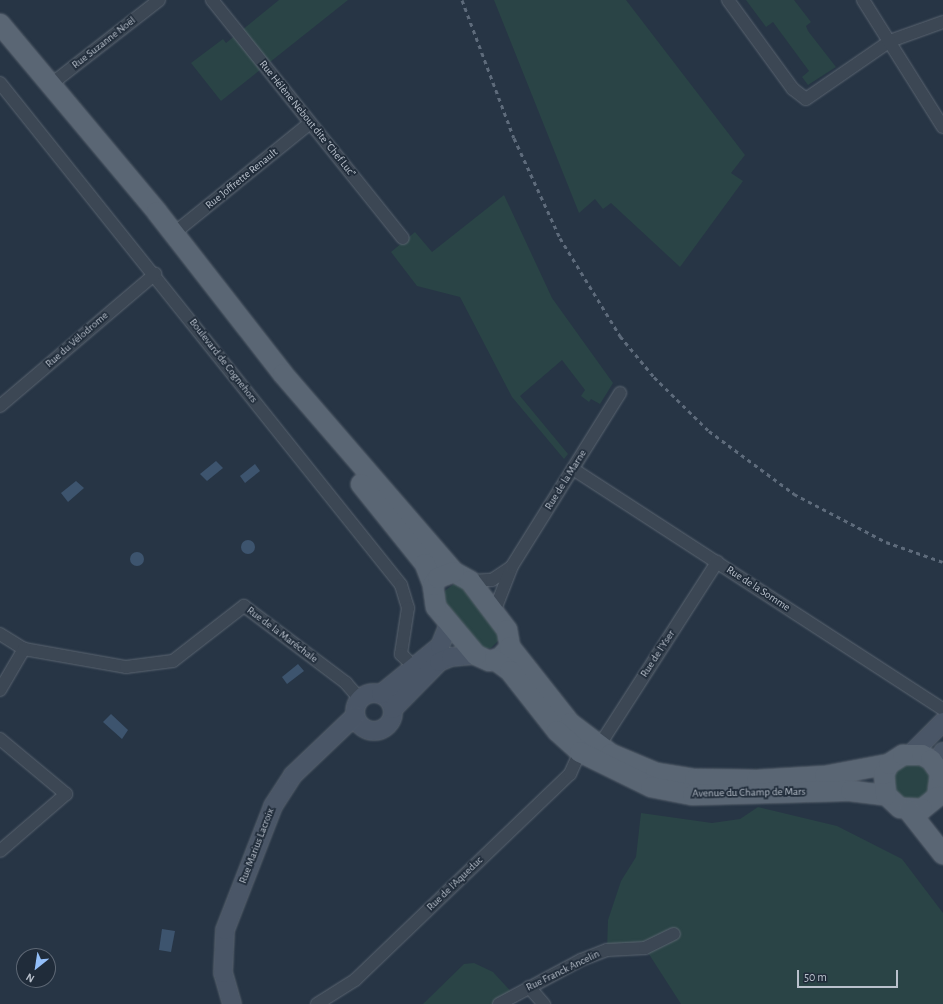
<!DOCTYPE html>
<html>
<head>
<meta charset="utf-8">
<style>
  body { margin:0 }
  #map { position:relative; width:943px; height:1004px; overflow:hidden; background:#273545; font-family:"Alegreya Sans",sans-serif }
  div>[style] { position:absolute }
  .green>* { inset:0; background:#2a4446 }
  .round { border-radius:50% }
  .water>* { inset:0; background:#3d546e }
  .roads { filter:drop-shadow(0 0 1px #5b6571) drop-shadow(0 0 1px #5b6571) }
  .street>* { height:12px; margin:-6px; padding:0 6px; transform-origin:6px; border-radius:6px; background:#3c4754 }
  .secondary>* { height:18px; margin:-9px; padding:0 9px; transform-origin:9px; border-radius:9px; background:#4a5667 }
  .secondary>.ring { margin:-9px; padding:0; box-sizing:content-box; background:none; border:18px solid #4a5667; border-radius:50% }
  .primary>* { height:20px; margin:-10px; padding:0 10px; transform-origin:10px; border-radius:10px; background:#5a6674 }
  .rail>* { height:3px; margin-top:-1.5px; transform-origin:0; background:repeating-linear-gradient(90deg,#5e6b7b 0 4px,transparent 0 8px) }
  span { translate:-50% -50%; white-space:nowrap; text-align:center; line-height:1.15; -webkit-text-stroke:3.5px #202c3a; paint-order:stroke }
  .street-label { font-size:11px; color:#bac2cd }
  .north { position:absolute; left:16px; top:948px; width:40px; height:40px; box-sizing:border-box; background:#202c3a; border:1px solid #5e6875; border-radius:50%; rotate:210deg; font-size:11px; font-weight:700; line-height:16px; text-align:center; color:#bac2cd }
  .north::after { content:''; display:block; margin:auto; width:14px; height:18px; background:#93bff9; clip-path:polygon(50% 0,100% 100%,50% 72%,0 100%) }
  .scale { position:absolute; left:797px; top:970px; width:101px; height:18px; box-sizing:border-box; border:2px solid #bac2cd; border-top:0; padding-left:5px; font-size:12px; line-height:14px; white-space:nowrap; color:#bac2cd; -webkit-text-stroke:3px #202c3a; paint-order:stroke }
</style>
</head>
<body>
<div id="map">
  <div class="green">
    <div style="clip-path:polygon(279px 0,348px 0,221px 101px,191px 63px,223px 39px,226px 43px)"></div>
    <div style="clip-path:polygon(494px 0,626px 0,745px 155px,731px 173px,743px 181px,680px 267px,611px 203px,603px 209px,595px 199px,579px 213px)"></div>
    <div style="clip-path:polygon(746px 0,794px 0,811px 22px,806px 26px,808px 31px,836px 67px,808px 85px,802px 77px,809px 71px,773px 22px,766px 27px)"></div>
    <div style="clip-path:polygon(504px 195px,552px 298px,613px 383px,600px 404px,591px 399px,589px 402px,581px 396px,585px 390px,562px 360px,520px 396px,568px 454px,564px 459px,512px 397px,460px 297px,417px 286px,391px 252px,415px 232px,432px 252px)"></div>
    <div style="clip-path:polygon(455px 583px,461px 584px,497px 624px,499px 640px,491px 648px,484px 649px,445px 609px,442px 593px)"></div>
    <div class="round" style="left:893px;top:764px;width:38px;height:38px"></div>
    <div style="clip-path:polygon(758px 807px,837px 826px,902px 859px,943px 913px,943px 1004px,681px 1004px,645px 948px,607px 950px,608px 920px,621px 881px,636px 857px,641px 813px,712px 823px,740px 819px)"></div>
    <div style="clip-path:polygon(474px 963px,493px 972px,514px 995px,503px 1004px,423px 1004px,464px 964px)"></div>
  </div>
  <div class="water">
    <div style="clip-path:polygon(216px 461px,223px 468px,207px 481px,200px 474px)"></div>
    <div style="clip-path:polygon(255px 464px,260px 471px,245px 483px,240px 476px)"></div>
    <div style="clip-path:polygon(76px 481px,84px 488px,68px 502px,61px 493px)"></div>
    <div class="round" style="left:241px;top:540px;width:14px;height:14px"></div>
    <div class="round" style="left:130px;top:552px;width:14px;height:14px"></div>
    <div style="clip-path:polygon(298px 664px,304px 671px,287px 684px,282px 677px)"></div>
    <div style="clip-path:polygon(111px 714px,128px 730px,122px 739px,103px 722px)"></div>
    <div style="clip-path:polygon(162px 929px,175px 931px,171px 952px,159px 950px)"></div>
  </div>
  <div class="roads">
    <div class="street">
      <div style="left:212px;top:0;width:305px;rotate:51.3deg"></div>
      <div style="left:728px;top:0;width:110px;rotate:53.9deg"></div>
      <div style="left:793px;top:89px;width:16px;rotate:38deg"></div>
      <div style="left:806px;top:99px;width:102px;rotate:-34.6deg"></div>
      <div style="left:890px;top:41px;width:56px;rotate:-19.7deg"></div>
      <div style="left:863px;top:0;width:150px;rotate:57.8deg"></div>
      <div style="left:0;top:83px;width:642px;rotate:51.38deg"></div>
      <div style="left:401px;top:585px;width:24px;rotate:73deg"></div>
      <div style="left:408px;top:608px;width:47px;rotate:98.7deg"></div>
      <div style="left:401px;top:654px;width:21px;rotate:45deg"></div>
      <div style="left:50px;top:85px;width:138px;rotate:-37.9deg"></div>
      <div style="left:173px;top:234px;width:176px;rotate:-39deg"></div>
      <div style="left:0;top:406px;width:204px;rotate:-40.4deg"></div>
      <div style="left:573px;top:469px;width:441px;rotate:33deg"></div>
      <div style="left:470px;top:581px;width:22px;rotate:-3deg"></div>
      <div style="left:492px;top:580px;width:23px;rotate:-34deg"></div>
      <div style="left:494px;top:612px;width:49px;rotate:-68.6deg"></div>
      <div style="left:512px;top:566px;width:204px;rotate:-58deg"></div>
      <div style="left:0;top:634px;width:28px;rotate:32deg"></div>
      <div style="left:24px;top:649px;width:104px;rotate:10deg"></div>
      <div style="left:126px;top:667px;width:47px;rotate:-7.3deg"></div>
      <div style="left:173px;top:661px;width:90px;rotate:-37.8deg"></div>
      <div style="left:244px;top:606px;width:128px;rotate:37deg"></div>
      <div style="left:346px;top:683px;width:21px;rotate:49deg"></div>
      <div style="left:0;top:690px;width:48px;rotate:-59.7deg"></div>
      <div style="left:0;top:739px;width:86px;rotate:39.8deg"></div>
      <div style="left:66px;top:794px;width:87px;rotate:139.2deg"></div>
      <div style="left:599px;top:746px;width:219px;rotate:-57.3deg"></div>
      <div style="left:529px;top:987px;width:23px;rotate:49deg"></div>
      <div style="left:317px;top:1004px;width:45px;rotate:-32.3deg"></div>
      <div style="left:355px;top:980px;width:298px;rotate:-43.8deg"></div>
      <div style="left:570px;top:774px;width:24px;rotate:-66deg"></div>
      <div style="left:499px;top:1004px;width:93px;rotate:-28.2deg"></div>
      <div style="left:581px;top:960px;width:28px;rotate:-21deg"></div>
      <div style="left:607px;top:950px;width:38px;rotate:-3deg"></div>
      <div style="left:645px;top:948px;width:32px;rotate:-26deg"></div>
    </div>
    <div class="secondary">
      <div class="ring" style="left:355px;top:693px;width:20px;height:20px"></div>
      <div style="left:381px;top:694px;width:76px;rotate:-39.1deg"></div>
      <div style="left:440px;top:646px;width:24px;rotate:-68deg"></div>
      <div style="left:393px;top:709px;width:66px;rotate:-45.6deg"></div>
      <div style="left:439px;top:662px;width:13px;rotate:-23deg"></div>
      <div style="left:451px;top:657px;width:25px;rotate:-5deg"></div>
      <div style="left:912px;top:753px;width:44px;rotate:-45deg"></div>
      <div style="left:938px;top:768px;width:17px;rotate:-73deg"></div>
      <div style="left:232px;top:1004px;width:32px;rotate:-106deg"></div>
      <div style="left:223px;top:973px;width:43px;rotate:-87.3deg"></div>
      <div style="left:225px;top:930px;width:133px;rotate:-68.8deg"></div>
      <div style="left:273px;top:806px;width:37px;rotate:-57deg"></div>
      <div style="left:293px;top:775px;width:86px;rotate:-43.6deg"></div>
    </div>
    <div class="primary">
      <div style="left:0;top:24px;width:245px;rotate:50.1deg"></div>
      <div style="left:157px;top:212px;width:205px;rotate:52.1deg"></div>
      <div style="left:283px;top:374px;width:262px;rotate:49.2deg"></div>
      <div style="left:361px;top:484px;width:102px;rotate:51.3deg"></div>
      <div style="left:425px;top:564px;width:22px;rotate:69deg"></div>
      <div style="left:454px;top:572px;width:18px;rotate:29deg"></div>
      <div style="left:470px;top:581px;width:61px;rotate:52.9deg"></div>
      <div style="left:507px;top:630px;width:17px;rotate:80deg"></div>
      <div style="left:510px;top:647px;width:15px;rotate:132deg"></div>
      <div style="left:500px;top:658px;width:11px;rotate:165deg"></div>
      <div style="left:489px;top:661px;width:14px;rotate:-155deg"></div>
      <div style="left:476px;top:655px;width:62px;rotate:-129.8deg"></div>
      <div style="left:436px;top:607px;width:22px;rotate:-98deg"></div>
      <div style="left:433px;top:585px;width:9px;rotate:-54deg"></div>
      <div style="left:438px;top:578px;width:17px;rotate:-21deg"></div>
      <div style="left:510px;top:647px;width:97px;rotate:51.7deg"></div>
      <div style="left:570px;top:723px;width:51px;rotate:37.1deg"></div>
      <div style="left:611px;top:754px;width:49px;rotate:22.9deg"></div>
      <div style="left:656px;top:773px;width:39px;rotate:9deg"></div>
      <div style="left:695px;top:779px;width:62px;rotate:0.9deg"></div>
      <div style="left:757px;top:780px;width:68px;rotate:-3.4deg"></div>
      <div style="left:825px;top:776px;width:65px;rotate:-10.6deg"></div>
      <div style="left:495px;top:660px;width:19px;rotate:36deg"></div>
      <div style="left:510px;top:671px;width:76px;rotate:51.9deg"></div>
      <div style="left:557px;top:731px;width:31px;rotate:42deg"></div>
      <div style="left:580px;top:752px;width:79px;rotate:26.2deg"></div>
      <div style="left:651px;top:787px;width:43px;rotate:10.8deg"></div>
      <div style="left:693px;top:795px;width:158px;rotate:-1.5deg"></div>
      <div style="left:851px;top:791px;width:35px;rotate:7deg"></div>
      <div style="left:940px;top:774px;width:23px;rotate:97deg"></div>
      <div style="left:937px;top:797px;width:19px;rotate:141deg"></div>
      <div style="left:922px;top:809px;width:22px;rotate:-177deg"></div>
      <div style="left:900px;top:808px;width:19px;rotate:-137deg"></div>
      <div style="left:886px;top:795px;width:21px;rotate:-95deg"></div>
      <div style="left:884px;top:774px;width:11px;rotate:-63deg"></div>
      <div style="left:889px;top:764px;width:17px;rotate:-33deg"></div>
      <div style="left:903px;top:755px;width:19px"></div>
      <div style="left:922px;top:755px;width:10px;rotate:29deg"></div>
      <div style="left:931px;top:760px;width:21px;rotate:55deg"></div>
      <div style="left:909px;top:811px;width:55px;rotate:51.7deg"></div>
    </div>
  </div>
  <div class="rail">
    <div style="left:462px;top:0;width:147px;rotate:69.4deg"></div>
    <div style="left:514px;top:138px;width:110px;rotate:65.3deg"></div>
    <div style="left:560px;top:238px;width:115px;rotate:58.5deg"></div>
    <div style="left:620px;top:336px;width:53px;rotate:50.3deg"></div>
    <div style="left:654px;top:377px;width:77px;rotate:44.5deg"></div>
    <div style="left:709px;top:431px;width:106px;rotate:36.5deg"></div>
    <div style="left:794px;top:494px;width:104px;rotate:27.6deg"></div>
    <div style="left:886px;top:542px;width:60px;rotate:19.3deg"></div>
  </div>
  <div class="street-label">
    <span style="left:104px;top:43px;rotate:-38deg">Rue Suzanne Noël</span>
    <span style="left:307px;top:119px;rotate:51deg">Rue Hélène Nebout dite "Chef Luc"</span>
    <span style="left:242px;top:179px;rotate:-39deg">Rue Joffrette Renault</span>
    <span style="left:77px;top:340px;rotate:-41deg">Rue du Vélodrome</span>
    <span style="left:223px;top:361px;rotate:52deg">Boulevard de Cognehors</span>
    <span style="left:566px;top:480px;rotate:-58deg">Rue de la Marne</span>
    <span style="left:758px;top:589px;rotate:33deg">Rue de la Somme</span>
    <span style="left:282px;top:635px;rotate:37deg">Rue de la Maréchale</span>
    <span style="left:658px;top:654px;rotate:-57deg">Rue de l'Yser</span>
    <span style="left:749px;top:793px;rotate:-1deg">Avenue du Champ de Mars</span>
    <span style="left:257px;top:846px;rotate:-69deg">Rue Marius Lacroix</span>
    <span style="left:455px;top:884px;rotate:-44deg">Rue de l'Aqueduc</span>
    <span style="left:563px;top:971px;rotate:-26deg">Rue Franck Ancelin</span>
  </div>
  <div class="north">N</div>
  <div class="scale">50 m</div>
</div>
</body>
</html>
